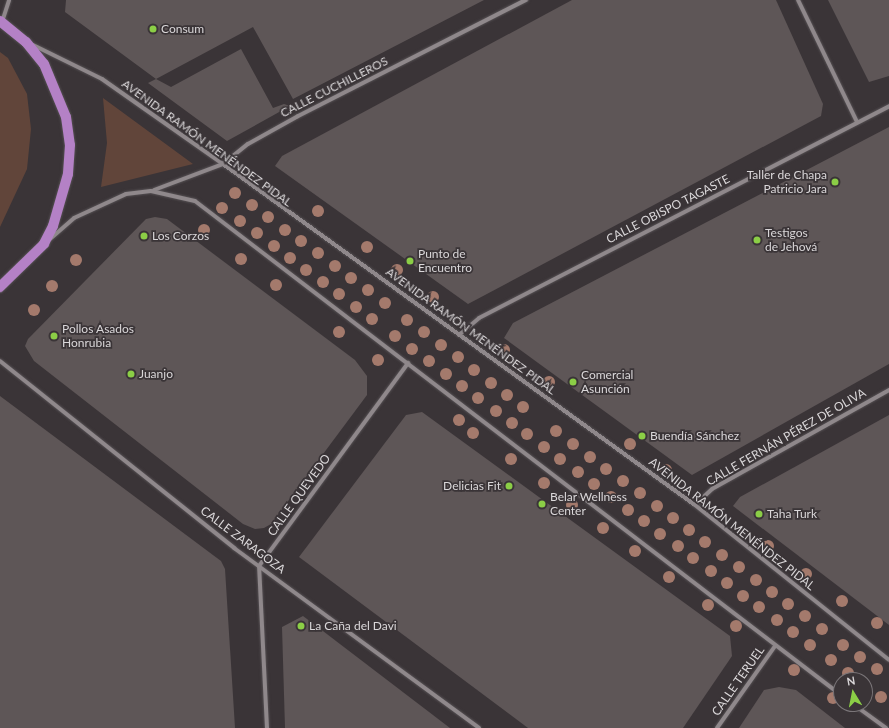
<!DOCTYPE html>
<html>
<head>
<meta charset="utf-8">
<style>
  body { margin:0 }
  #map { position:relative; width:889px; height:728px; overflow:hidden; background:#3a3437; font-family:Lato,sans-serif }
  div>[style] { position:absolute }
  .green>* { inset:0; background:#61453a }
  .building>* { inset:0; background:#5e5657 }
  .roads { filter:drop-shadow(0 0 1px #555053) drop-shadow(0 0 1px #555053) }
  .street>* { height:4px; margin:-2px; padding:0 2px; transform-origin:2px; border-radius:2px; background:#8f888b }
  .primary>* { height:10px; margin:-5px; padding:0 5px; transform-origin:5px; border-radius:5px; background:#b481c6 }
  .trees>* { width:12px; height:12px; margin:-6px; border-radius:50%; background:#a47a6c }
  .dots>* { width:11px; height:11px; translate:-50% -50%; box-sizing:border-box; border:2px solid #3a3437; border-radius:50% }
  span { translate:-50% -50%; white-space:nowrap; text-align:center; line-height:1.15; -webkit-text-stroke:3.5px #3a3437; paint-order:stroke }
  .poi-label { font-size:12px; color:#dad7d9 }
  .left { translate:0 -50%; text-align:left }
  .right { translate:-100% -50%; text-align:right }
  .street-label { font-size:12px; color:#dad7d9 }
  .north { position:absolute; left:833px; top:672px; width:40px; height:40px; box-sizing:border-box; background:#3a3437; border:1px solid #7a7578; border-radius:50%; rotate:350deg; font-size:11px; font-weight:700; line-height:16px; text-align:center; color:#dad7d9 }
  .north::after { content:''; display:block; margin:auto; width:14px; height:18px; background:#8bce46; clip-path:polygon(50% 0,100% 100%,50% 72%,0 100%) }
</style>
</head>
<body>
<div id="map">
  <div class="green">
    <div style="clip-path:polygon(0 52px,8px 58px,27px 94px,31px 129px,27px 169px,0 227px)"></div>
    <div style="clip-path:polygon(103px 98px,193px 164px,101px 187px,107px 143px)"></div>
  </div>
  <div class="building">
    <div style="clip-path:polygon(66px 0,484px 0,293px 99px,253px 27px,156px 79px,65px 12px)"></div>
    <div style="clip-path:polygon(572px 0,776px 0,823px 104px,821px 116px,468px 304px,275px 166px,282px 156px)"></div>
    <div style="clip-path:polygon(828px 0,889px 0,889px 76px,869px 82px)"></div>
    <div style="clip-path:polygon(241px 49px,273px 108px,284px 104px,290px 106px,227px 141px,148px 83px,156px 79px,171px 87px)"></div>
    <div style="clip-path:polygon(889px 127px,889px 364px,692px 475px,504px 338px,513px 323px)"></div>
    <div style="clip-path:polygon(155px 217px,167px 219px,355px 360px,367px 376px,367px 395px,271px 524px,264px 528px,255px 529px,243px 524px,34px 361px,25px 346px,28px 339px,146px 219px)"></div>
    <div style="clip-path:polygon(0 396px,221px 561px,225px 569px,235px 728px,0 728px)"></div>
    <div style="clip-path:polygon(422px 412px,730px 636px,732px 656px,683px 728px,528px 728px,299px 557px,406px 415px)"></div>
    <div style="clip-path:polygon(889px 415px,889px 625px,733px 506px,740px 497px)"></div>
    <div style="clip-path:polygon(303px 616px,319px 628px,450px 728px,285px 728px,282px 627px)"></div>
    <div style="clip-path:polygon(779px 687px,796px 690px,845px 728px,739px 728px,764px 690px)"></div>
  </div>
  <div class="roads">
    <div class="street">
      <div style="left:798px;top:0;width:136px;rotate:64.2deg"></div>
      <div style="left:2px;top:22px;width:23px;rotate:-72deg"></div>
      <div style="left:33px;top:45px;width:77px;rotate:26.2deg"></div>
      <div style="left:102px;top:79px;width:148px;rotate:35.1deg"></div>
      <div style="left:223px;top:164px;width:582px;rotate:35.85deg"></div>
      <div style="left:695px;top:505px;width:248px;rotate:38.6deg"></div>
      <div style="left:154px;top:190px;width:74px;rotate:-20.6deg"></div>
      <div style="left:223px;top:164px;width:32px;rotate:-39deg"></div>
      <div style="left:248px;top:144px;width:57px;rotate:-29.2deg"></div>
      <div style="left:298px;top:116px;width:256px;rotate:-27deg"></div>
      <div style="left:50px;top:239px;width:32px;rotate:-41deg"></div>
      <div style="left:74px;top:218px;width:57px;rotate:-24.8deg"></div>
      <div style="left:126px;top:194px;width:25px;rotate:-7deg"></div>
      <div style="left:151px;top:191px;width:45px;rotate:12.8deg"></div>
      <div style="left:195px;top:201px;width:813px;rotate:37.41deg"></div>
      <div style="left:459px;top:335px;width:26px;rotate:-40deg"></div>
      <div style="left:479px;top:318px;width:462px;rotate:-27.3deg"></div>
      <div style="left:0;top:361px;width:300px;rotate:38.6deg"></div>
      <div style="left:234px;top:548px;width:304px;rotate:36.3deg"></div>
      <div style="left:695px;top:505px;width:23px;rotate:-43deg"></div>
      <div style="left:712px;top:489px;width:203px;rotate:-29.2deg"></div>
      <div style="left:853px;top:704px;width:41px;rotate:36deg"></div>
      <div style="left:267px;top:728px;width:162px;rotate:-92.8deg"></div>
      <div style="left:259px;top:566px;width:252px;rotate:-53.7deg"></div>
      <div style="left:717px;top:728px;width:100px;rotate:-54.7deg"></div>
    </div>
    <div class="primary">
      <div style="left:0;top:21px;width:33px;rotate:39deg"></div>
      <div style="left:26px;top:42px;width:28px;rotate:51deg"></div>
      <div style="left:44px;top:64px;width:57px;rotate:67.5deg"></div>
      <div style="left:66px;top:117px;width:28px;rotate:82deg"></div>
      <div style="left:70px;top:145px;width:29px;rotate:94deg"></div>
      <div style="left:68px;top:174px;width:54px;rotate:106.1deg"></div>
      <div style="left:53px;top:226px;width:20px;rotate:117deg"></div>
      <div style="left:44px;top:244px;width:62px;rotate:135.7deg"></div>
    </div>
  </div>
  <div class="trees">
    <div style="left:235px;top:193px"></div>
    <div style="left:252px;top:205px"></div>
    <div style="left:222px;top:208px"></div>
    <div style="left:318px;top:211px"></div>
    <div style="left:268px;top:217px"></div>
    <div style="left:240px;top:221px"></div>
    <div style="left:204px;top:230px"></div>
    <div style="left:285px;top:230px"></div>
    <div style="left:257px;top:233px"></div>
    <div style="left:301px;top:241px"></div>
    <div style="left:274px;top:246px"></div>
    <div style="left:367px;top:247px"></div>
    <div style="left:318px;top:253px"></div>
    <div style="left:290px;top:258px"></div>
    <div style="left:241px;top:259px"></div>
    <div style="left:76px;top:260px"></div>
    <div style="left:335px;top:266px"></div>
    <div style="left:306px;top:270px"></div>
    <div style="left:397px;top:270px"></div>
    <div style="left:351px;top:278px"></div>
    <div style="left:323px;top:282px"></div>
    <div style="left:276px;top:285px"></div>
    <div style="left:52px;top:286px"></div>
    <div style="left:368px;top:290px"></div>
    <div style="left:339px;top:294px"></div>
    <div style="left:433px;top:297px"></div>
    <div style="left:385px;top:303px"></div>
    <div style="left:356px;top:307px"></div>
    <div style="left:34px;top:310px"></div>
    <div style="left:372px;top:319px"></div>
    <div style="left:407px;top:320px"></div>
    <div style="left:339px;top:332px"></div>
    <div style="left:424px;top:332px"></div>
    <div style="left:395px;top:336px"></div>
    <div style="left:441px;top:345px"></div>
    <div style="left:412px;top:349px"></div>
    <div style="left:504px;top:350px"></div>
    <div style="left:458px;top:357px"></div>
    <div style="left:378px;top:360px"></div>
    <div style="left:429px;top:361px"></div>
    <div style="left:474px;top:370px"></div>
    <div style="left:446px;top:374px"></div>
    <div style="left:549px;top:382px"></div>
    <div style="left:491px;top:383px"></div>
    <div style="left:462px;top:386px"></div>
    <div style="left:507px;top:395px"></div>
    <div style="left:478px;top:398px"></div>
    <div style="left:523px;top:407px"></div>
    <div style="left:496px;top:411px"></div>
    <div style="left:459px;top:420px"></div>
    <div style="left:512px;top:423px"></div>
    <div style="left:556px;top:431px"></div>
    <div style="left:473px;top:433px"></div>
    <div style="left:527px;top:434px"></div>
    <div style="left:573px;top:444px"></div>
    <div style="left:630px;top:444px"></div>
    <div style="left:544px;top:447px"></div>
    <div style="left:590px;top:457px"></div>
    <div style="left:511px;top:459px"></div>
    <div style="left:560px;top:459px"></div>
    <div style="left:606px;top:469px"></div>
    <div style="left:666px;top:470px"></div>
    <div style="left:578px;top:472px"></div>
    <div style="left:623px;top:481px"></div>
    <div style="left:544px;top:483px"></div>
    <div style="left:594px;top:484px"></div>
    <div style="left:640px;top:493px"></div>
    <div style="left:611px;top:497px"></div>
    <div style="left:572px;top:505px"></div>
    <div style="left:657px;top:506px"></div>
    <div style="left:628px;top:510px"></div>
    <div style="left:673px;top:518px"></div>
    <div style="left:644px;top:521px"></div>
    <div style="left:603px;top:528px"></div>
    <div style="left:689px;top:530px"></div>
    <div style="left:660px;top:534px"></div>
    <div style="left:705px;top:542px"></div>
    <div style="left:678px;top:546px"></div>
    <div style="left:768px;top:546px"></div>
    <div style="left:635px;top:551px"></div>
    <div style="left:722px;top:555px"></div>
    <div style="left:693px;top:558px"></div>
    <div style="left:739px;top:567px"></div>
    <div style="left:711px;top:571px"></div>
    <div style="left:806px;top:574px"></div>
    <div style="left:669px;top:577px"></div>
    <div style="left:756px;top:580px"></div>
    <div style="left:727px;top:583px"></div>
    <div style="left:772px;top:592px"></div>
    <div style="left:743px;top:596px"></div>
    <div style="left:842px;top:601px"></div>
    <div style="left:788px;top:604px"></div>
    <div style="left:708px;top:605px"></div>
    <div style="left:759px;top:607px"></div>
    <div style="left:805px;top:616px"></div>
    <div style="left:777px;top:620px"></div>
    <div style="left:877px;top:623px"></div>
    <div style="left:736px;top:626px"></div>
    <div style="left:822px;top:629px"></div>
    <div style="left:793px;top:632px"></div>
    <div style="left:810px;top:645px"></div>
    <div style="left:843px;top:645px"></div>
    <div style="left:860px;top:657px"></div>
    <div style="left:831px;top:660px"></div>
    <div style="left:877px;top:669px"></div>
    <div style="left:794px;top:670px"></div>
    <div style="left:848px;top:673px"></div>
    <div style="left:881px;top:697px"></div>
    <div style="left:833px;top:698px"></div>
  </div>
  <div class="dots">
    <div style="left:153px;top:29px;background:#8bce46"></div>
    <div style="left:835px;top:182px;background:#8bce46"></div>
    <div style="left:144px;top:236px;background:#8bce46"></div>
    <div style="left:757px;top:240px;background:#8bce46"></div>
    <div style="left:410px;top:261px;background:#8bce46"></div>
    <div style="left:54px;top:336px;background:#8bce46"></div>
    <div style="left:131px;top:374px;background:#8bce46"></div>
    <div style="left:573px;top:382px;background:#8bce46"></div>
    <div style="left:642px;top:436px;background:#8bce46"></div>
    <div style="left:509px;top:486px;background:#8bce46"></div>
    <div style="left:542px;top:504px;background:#8bce46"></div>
    <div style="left:759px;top:514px;background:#8bce46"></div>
    <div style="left:301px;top:626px;background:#8bce46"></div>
  </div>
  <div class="poi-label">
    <span class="left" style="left:161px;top:29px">Consum</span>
    <span class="right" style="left:827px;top:182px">Taller de Chapa<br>Patricio Jara</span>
    <span class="left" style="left:765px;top:240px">Testigos<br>de Jehová</span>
    <span class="left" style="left:152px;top:236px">Los Corzos</span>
    <span class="left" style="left:418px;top:261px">Punto de<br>Encuentro</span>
    <span class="left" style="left:62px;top:336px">Pollos Asados<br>Honrubia</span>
    <span class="left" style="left:139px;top:374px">Juanjo</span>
    <span class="left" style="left:581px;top:382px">Comercial<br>Asunción</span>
    <span class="left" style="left:650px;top:436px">Buendía Sánchez</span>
    <span class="right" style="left:501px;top:486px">Delicias Fit</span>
    <span class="left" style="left:550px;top:504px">Belar Wellness<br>Center</span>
    <span class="left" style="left:767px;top:514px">Taha Turk</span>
    <span class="left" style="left:309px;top:626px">La Caña del Davi</span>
  </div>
  <div class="street-label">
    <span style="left:334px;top:87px;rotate:-27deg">CALLE CUCHILLEROS</span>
    <span style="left:207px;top:143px;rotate:36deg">AVENIDA RAMÓN MENÉNDEZ PIDAL</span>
    <span style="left:668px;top:209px;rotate:-27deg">CALLE OBISPO TAGASTE</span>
    <span style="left:471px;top:331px;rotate:36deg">AVENIDA RAMÓN MENÉNDEZ PIDAL</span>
    <span style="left:786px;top:437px;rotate:-30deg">CALLE FERNÁN PÉREZ DE OLIVA</span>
    <span style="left:299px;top:495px;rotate:-54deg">CALLE QUEVEDO</span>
    <span style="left:732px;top:524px;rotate:38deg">AVENIDA RAMÓN MENÉNDEZ PIDAL</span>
    <span style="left:243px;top:540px;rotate:37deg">CALLE ZARAGOZA</span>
    <span style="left:738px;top:681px;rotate:-55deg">CALLE TERUEL</span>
  </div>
  <div class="north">N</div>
</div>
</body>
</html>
